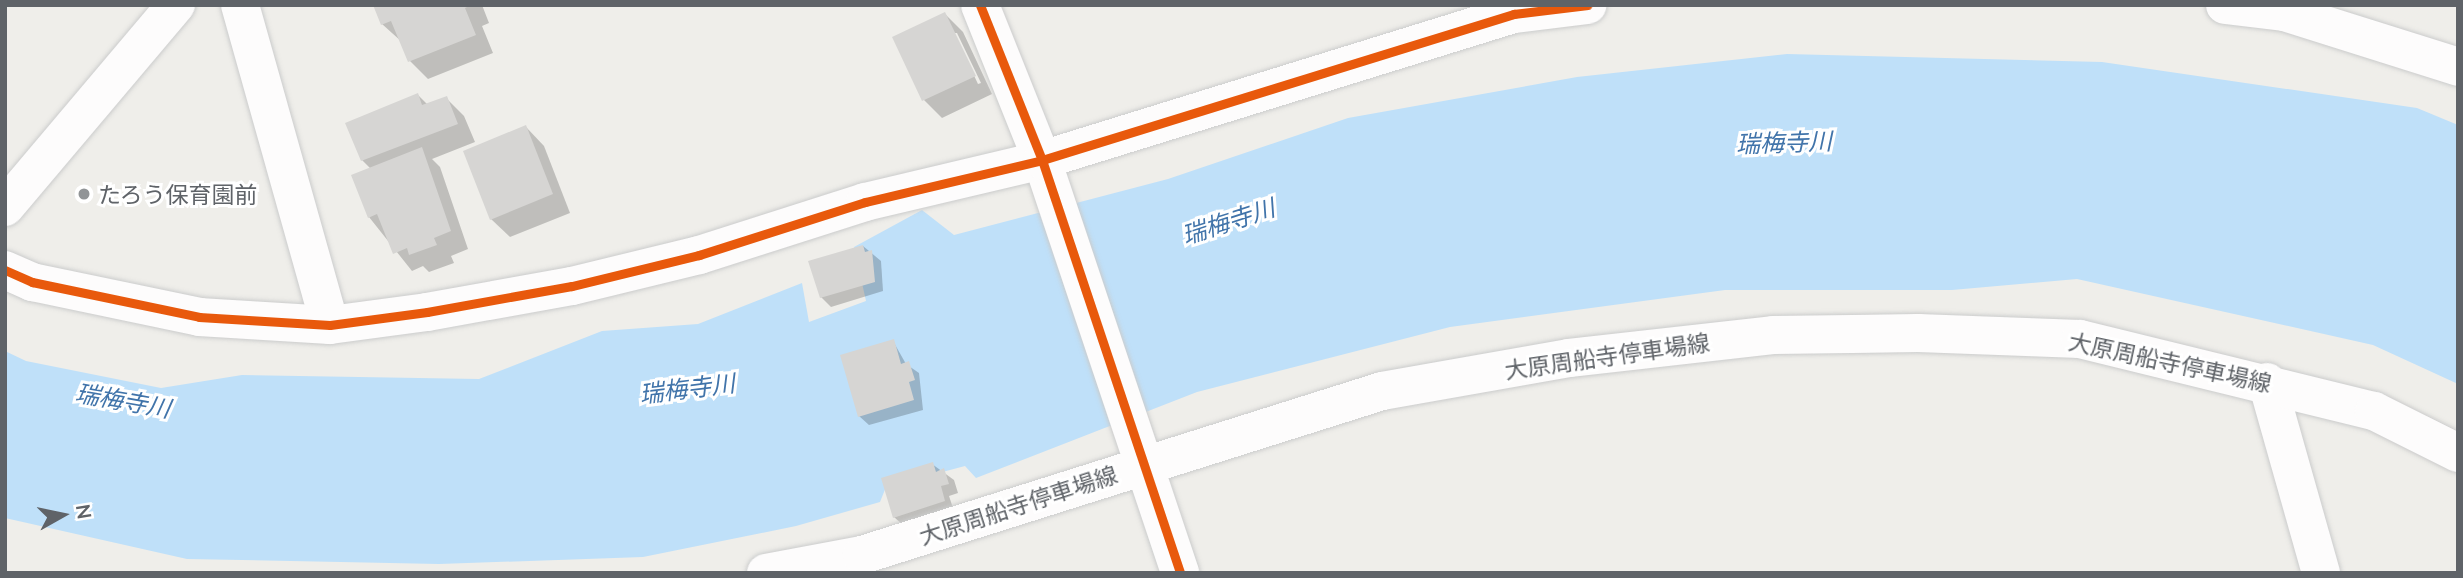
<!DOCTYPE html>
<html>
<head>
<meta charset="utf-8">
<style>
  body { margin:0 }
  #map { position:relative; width:2463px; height:578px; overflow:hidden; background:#efeeea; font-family:Lato,"Noto Sans JP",sans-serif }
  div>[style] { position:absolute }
  .water>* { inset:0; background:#bfe0f9 }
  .shadow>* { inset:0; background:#0003 }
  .building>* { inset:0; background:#d6d5d3 }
  .roads { filter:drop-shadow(0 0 2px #cbcccc) drop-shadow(0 0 2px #cbcccc) }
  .street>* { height:38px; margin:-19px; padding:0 19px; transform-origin:19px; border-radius:19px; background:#fdfcfc }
  .secondary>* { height:38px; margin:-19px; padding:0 19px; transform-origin:19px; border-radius:19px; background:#fdfcfc }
  .cycleway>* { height:9px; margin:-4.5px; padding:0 4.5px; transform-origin:4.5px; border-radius:4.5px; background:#e8590c }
  .dots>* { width:19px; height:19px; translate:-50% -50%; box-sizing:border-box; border:4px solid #fff; border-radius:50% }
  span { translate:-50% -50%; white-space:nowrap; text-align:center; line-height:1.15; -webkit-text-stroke:6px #fff; paint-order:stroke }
  .poi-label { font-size:23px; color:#5f6368 }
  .left { translate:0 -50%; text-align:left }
  .street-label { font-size:23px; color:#5f6368 }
  .water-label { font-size:24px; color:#4174aa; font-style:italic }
  .frame { position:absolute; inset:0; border:7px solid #5f6368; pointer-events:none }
  .north { position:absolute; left:28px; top:480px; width:70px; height:70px; -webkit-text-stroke:5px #fff; paint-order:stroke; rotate:81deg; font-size:19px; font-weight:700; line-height:28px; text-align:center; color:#5f6368 }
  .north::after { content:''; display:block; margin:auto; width:24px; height:32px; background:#5f6368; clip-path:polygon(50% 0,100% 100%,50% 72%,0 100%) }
</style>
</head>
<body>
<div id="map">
  <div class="water">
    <div style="clip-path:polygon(1787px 54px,2102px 62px,2417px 108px,2458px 125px,2458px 384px,2373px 345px,2077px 279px,1952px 290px,1725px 290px,1450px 327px,1197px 392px,976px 478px,965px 466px,886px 487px,880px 502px,796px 526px,643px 557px,439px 564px,187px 559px,5px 518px,5px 351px,26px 361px,161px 388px,242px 375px,479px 379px,602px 331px,698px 324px,802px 283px,809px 322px,866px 301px,854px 247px,922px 210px,954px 235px,1168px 179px,1348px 118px,1577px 77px)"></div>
  </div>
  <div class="shadow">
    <div style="clip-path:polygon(375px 5px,482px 5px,489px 23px,482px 26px,493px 53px,428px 79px,410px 61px,402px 42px,382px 24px)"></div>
    <div style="clip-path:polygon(evenodd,945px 14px,963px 32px,992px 94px,942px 118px,924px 100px,945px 14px,954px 33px,957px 33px,981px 83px,978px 84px,954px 33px)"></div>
    <div style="clip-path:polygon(418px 95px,428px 105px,446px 98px,464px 116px,475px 142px,432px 159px,440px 167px,468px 249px,451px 256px,454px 263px,429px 272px,423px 266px,412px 271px,369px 217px,371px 169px,362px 160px)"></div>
    <div style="clip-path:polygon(526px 127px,544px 146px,570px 213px,510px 237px,491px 219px)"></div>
    <div style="clip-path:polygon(863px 246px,881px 261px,883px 291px,831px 307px,821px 297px)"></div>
    <div style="clip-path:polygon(893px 341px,906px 364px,919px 373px,923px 410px,869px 425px,859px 416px)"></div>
    <div style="clip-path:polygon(932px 464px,954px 480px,958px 493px,949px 496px,954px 511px,904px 526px,894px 517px)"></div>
  </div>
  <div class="building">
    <div style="clip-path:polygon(373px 5px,471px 5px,465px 8px,476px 35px,408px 62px,391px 21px,381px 25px)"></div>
    <div style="clip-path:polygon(945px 12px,976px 76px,922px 101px,892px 37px)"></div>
    <div style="clip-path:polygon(418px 93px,422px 105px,447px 96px,458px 124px,361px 161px,345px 123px)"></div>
    <div style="clip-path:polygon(526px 125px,553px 194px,490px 220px,463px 151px)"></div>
    <div style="clip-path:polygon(422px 147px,451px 231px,434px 238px,437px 245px,409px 255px,407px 248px,393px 254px,377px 214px,368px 218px,351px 175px)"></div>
    <div style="clip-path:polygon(863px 245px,865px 252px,872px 250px,875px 282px,820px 298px,808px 261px)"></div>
    <div style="clip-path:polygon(894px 339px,901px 364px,909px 361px,915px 380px,909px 382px,914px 400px,858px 417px,840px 355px)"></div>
    <div style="clip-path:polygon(933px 462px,936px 472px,944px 468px,949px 484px,941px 486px,945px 501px,893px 518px,881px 478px)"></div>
  </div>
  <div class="roads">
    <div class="street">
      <div style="left:240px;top:5px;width:332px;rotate:74.3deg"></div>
      <div style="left:980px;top:5px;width:167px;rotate:68.2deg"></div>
      <div style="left:1042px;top:160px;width:435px;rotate:71.5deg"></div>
      <div style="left:2225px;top:5px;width:59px;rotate:6.8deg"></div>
      <div style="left:2284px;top:12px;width:182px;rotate:17.5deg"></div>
      <div style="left:5px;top:270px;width:30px;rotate:24deg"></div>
      <div style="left:32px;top:282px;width:171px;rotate:11.8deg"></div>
      <div style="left:199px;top:317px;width:131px;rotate:3.5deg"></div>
      <div style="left:330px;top:325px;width:98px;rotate:-7.6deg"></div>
      <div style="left:427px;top:312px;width:147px;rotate:-10.2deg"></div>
      <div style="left:572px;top:286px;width:131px;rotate:-13.7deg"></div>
      <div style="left:699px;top:255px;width:174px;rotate:-17.7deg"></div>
      <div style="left:865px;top:202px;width:182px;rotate:-13.3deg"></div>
      <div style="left:1042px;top:160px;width:494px;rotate:-17.2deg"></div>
      <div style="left:1514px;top:14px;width:74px;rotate:-7deg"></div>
      <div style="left:2267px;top:382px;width:198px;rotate:74.2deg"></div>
    </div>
    <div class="secondary">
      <div style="left:5px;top:207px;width:265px;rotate:-49.8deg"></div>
      <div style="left:766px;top:573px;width:98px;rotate:-10.6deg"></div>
      <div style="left:862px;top:555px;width:545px;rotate:-17.5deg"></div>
      <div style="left:1382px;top:391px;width:190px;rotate:-10deg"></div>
      <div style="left:1569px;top:358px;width:205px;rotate:-6.4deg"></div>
      <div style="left:1773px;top:335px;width:145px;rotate:-0.8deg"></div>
      <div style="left:1918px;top:333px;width:162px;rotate:2.1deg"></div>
      <div style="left:2080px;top:339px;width:303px;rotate:13.8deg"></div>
      <div style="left:2374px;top:411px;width:94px;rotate:26.6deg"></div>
    </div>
  </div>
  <div class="cycleway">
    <div style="left:980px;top:5px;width:167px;rotate:68.2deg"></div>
    <div style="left:1042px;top:160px;width:435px;rotate:71.5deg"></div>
    <div style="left:5px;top:270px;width:30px;rotate:24deg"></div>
    <div style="left:32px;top:282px;width:171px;rotate:11.8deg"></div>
    <div style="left:199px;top:317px;width:131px;rotate:3.5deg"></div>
    <div style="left:330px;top:325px;width:98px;rotate:-7.6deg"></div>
    <div style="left:427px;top:312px;width:147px;rotate:-10.2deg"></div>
    <div style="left:572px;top:286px;width:131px;rotate:-13.7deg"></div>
    <div style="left:699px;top:255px;width:174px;rotate:-17.7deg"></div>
    <div style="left:865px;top:202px;width:182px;rotate:-13.3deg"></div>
    <div style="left:1042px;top:160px;width:494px;rotate:-17.2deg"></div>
    <div style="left:1514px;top:14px;width:74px;rotate:-7deg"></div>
  </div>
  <div class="dots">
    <div style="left:84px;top:194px;background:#919496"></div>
  </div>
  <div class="poi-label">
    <span class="left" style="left:98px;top:194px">たろう保育園前</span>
  </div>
  <div class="street-label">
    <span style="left:1607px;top:356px;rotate:-8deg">大原周船寺停車場線</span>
    <span style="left:2170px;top:362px;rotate:12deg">大原周船寺停車場線</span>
    <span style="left:1018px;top:505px;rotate:-18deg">大原周船寺停車場線</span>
  </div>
  <div class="water-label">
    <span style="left:1784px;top:142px;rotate:-2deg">瑞梅寺川</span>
    <span style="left:1228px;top:221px;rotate:-18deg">瑞梅寺川</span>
    <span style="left:687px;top:388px;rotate:-7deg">瑞梅寺川</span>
    <span style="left:123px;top:400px;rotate:10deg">瑞梅寺川</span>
  </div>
  <div class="frame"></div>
  <div class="north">N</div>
</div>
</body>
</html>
